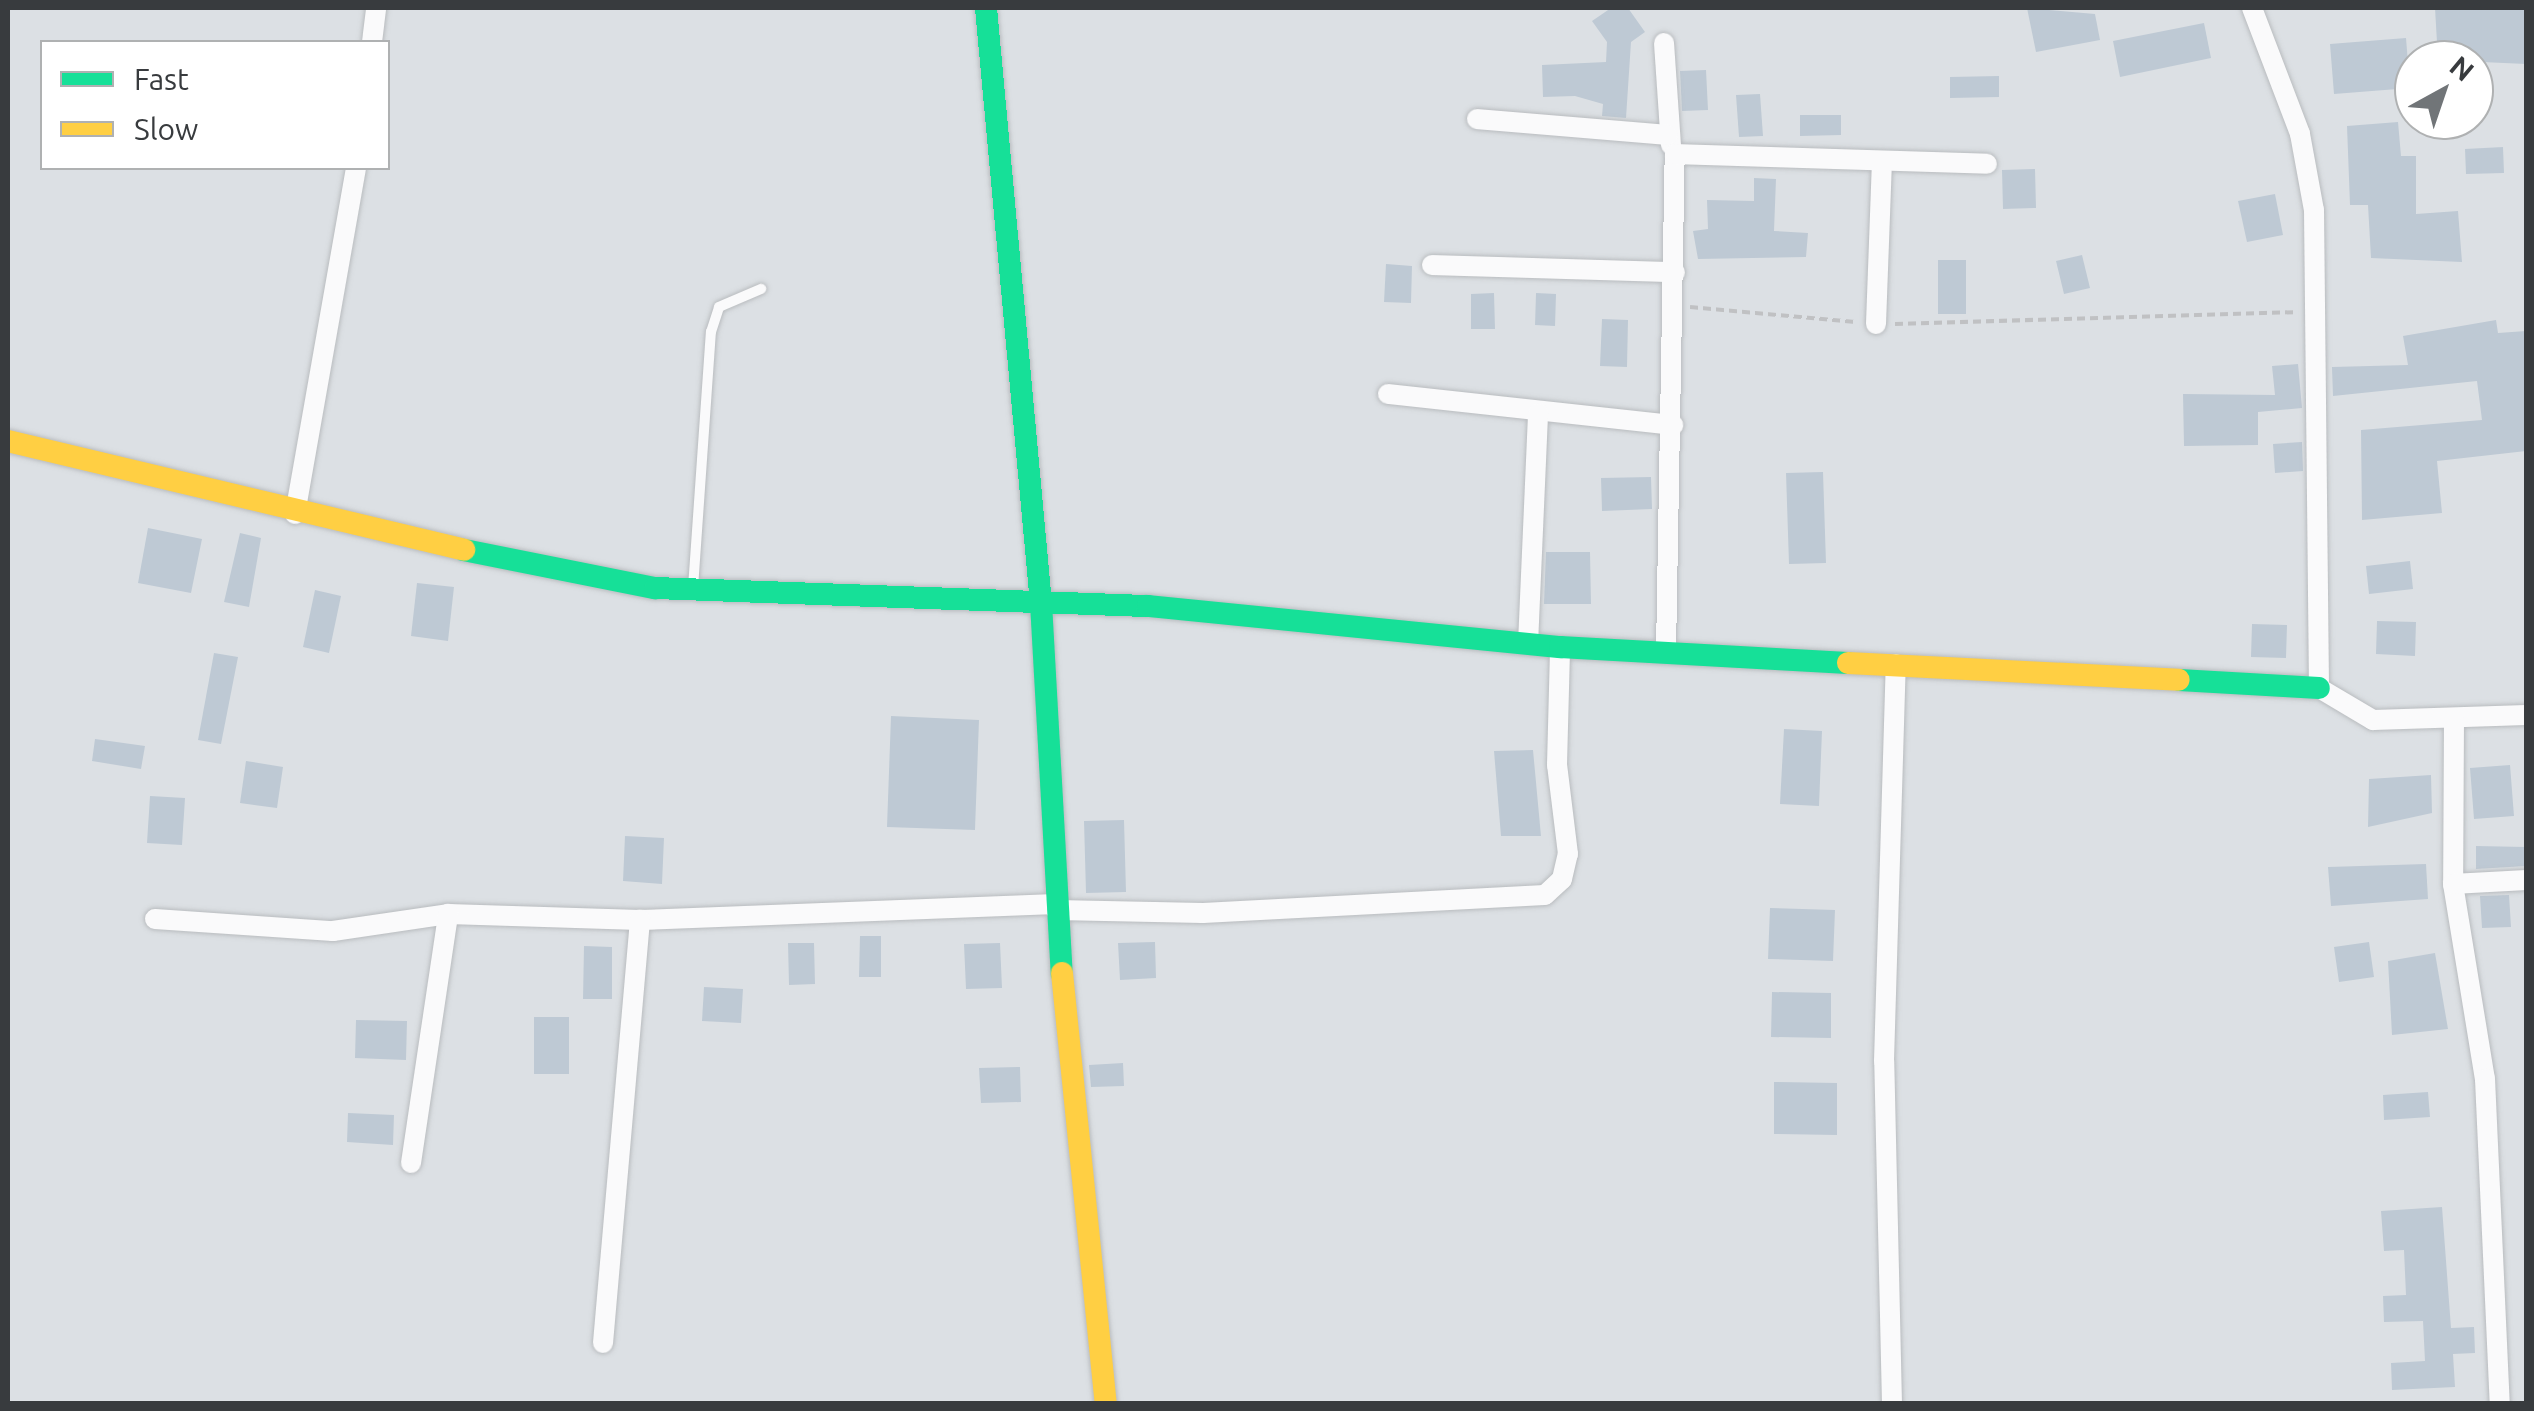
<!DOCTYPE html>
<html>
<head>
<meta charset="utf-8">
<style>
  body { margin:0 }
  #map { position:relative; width:2534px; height:1411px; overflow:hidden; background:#dce0e4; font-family:Ubuntu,sans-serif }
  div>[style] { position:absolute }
  .building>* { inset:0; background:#bec9d4 }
  .path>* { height:4px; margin-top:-2px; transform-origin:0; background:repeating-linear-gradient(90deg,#c0c1c3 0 8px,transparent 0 13px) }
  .roads { filter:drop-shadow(0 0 2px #b9bcbf) drop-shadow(0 0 2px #b9bcbf) }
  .lane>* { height:10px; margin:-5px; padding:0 5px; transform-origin:5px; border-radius:5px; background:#fafafb }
  .street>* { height:20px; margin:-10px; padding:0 10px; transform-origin:10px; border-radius:10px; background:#fafafb }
  .fast>* { height:22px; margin:-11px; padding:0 11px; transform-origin:11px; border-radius:11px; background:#16e098 }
  .slow>* { height:22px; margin:-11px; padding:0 11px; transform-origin:11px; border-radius:11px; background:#ffcf43 }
  span { translate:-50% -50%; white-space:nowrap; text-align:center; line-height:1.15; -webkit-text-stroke:8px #fff; paint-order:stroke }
  .frame { position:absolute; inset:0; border:10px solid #383b3e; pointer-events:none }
  .legend { position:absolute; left:40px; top:40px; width:350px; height:130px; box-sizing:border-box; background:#fff; border:2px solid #afb1b2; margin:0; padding:12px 18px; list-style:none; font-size:30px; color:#383b3e }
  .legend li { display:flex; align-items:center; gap:20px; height:50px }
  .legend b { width:50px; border:2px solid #afb1b2 }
  .north { position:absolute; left:2394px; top:40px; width:100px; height:100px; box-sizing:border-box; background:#fff; border:2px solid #afb1b2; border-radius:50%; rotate:40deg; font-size:28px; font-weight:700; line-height:40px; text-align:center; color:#383b3e }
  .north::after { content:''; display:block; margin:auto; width:35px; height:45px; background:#717578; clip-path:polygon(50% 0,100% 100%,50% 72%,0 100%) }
</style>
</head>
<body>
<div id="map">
  <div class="building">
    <div style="clip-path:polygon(1611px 8px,1628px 8px,1645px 32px,1631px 42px,1626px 118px,1602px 116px,1603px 104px,1575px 96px,1543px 97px,1542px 65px,1606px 62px,1607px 42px,1592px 21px)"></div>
    <div style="clip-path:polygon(2027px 8px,2095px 14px,2100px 40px,2036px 52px)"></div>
    <div style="clip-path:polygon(2435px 8px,2526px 8px,2526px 64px,2438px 60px)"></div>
    <div style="clip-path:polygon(2204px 23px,2211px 58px,2120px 77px,2113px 41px)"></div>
    <div style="clip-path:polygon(2406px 38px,2410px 88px,2334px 94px,2330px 44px)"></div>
    <div style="clip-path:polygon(1706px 70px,1708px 110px,1682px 111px,1680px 71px)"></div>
    <div style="clip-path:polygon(1999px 76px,1999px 97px,1950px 98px,1950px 77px)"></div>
    <div style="clip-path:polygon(1760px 94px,1763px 136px,1739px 137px,1736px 95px)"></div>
    <div style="clip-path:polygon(1800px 115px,1841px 115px,1841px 135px,1800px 136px)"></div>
    <div style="clip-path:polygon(2398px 122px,2401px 156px,2416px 156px,2416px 214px,2458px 211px,2462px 262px,2371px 258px,2368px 205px,2350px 205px,2347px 126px)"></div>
    <div style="clip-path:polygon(2503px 147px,2504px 173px,2466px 174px,2465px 149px)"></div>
    <div style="clip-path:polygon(2035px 169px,2036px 208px,2003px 209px,2002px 170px)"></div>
    <div style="clip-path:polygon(1754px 178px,1776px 179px,1774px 231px,1808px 233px,1806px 257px,1698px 259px,1693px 231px,1708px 229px,1707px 200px,1754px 201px)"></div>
    <div style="clip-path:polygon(2275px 194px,2283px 235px,2247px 242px,2238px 201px)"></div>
    <div style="clip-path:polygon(2082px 255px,2090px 288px,2064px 294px,2056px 261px)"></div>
    <div style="clip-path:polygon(1938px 260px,1966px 260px,1966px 314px,1938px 314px)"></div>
    <div style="clip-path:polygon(1386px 264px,1412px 266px,1411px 303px,1384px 302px)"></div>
    <div style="clip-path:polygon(1494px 293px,1495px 329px,1471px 329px,1471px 294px)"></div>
    <div style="clip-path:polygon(1536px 293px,1556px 294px,1555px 326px,1535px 325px)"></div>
    <div style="clip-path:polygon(1602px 319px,1628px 320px,1627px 367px,1600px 366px)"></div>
    <div style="clip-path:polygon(2496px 320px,2498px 333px,2526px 331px,2526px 451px,2437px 461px,2442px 513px,2362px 520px,2361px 430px,2482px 420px,2477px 381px,2333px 396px,2332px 367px,2408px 365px,2403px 336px)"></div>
    <div style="clip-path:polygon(2298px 364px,2302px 408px,2258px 412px,2258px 445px,2184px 446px,2183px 394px,2275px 395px,2272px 366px)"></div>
    <div style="clip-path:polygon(2302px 442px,2303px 471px,2275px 473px,2273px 444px)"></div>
    <div style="clip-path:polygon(1823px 472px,1826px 563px,1789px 564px,1786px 473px)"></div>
    <div style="clip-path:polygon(1651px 477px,1652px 509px,1602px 511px,1601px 478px)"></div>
    <div style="clip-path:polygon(148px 528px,202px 539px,191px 593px,138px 583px)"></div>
    <div style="clip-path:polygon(240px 533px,261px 538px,249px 607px,224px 602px)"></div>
    <div style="clip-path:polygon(1546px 552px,1590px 552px,1591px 604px,1544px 604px)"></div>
    <div style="clip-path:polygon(2410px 561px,2413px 589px,2369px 594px,2366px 566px)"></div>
    <div style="clip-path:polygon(417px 583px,454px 587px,448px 641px,411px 636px)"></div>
    <div style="clip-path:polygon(315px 590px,341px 596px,329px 653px,303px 647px)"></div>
    <div style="clip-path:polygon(2377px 621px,2416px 622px,2415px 656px,2376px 654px)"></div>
    <div style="clip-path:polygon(2252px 624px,2287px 625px,2286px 658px,2251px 657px)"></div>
    <div style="clip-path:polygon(214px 653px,238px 657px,221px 744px,198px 740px)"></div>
    <div style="clip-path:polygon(891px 716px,979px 720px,975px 830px,887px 827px)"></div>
    <div style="clip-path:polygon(1784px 729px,1822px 731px,1819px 806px,1780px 804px)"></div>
    <div style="clip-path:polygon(95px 739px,145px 746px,141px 769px,92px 761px)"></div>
    <div style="clip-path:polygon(1533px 750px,1541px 836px,1501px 836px,1494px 751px)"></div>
    <div style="clip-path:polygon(246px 761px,283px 767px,277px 808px,240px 803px)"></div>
    <div style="clip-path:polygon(2510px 765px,2514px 816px,2474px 819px,2470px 768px)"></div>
    <div style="clip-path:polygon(2431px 775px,2432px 813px,2368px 827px,2369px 779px)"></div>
    <div style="clip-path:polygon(150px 796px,185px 798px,182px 845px,147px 843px)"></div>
    <div style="clip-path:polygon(1124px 820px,1126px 892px,1086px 893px,1084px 821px)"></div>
    <div style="clip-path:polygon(625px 836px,664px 838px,662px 884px,623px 881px)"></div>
    <div style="clip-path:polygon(2476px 846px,2526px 847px,2526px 866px,2476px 869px)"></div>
    <div style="clip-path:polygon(2426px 864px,2428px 899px,2331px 906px,2328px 867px)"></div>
    <div style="clip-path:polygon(2509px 895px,2511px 927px,2482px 928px,2480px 896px)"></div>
    <div style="clip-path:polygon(1770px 908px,1835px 910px,1833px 961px,1768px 959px)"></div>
    <div style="clip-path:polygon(860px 936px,881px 936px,881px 977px,859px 977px)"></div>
    <div style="clip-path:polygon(1155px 942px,1156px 978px,1120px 980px,1118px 943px)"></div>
    <div style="clip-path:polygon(2369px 942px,2374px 977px,2339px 982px,2334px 947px)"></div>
    <div style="clip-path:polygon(788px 943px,814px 943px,815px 984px,789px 985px)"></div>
    <div style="clip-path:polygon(1000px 943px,1002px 988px,966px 989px,964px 944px)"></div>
    <div style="clip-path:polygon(584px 946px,612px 947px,612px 999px,583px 999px)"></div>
    <div style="clip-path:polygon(2435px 953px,2448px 1029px,2392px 1035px,2388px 961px)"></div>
    <div style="clip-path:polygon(704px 987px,743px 989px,741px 1023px,702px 1021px)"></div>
    <div style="clip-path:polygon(1772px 992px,1831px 993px,1831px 1038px,1771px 1037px)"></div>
    <div style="clip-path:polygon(534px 1017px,569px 1017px,569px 1074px,534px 1074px)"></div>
    <div style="clip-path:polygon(356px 1020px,407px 1021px,406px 1060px,355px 1058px)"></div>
    <div style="clip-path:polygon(1123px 1063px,1124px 1086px,1091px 1087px,1089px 1065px)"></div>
    <div style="clip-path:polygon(1020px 1067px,1021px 1102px,981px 1103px,979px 1068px)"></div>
    <div style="clip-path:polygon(1774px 1082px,1837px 1083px,1837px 1135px,1774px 1134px)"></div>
    <div style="clip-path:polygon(2428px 1092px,2430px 1117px,2384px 1120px,2383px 1095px)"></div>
    <div style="clip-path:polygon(348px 1113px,394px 1115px,393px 1145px,347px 1142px)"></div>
    <div style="clip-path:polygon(2442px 1207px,2451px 1328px,2474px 1327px,2475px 1353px,2453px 1354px,2455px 1387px,2392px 1390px,2391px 1363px,2425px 1361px,2423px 1321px,2384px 1322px,2383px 1296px,2406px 1295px,2404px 1250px,2384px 1251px,2381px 1211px)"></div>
  </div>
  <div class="path">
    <div style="left:1690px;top:307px;width:166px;rotate:5.2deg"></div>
    <div style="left:1895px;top:324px;width:400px;rotate:-1.7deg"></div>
  </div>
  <div class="roads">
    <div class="lane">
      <div style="left:693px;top:588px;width:257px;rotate:-86deg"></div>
      <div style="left:711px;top:332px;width:26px;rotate:-72deg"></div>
      <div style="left:719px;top:307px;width:46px;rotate:-23.2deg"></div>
    </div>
    <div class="street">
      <div style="left:2252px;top:8px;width:135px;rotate:69.1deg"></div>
      <div style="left:2300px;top:134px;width:77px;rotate:79.6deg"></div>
      <div style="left:2314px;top:210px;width:478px;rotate:89.4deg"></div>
      <div style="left:2319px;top:688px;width:63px;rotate:30.7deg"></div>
      <div style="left:2373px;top:720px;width:153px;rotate:-1.9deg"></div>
      <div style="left:372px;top:42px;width:34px;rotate:-83deg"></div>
      <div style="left:1664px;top:43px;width:102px;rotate:86.1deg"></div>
      <div style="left:1477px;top:119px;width:191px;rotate:4.8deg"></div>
      <div style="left:1432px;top:265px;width:243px;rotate:1.7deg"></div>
      <div style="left:1876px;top:324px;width:163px;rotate:-87.9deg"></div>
      <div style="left:1388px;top:394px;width:287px;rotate:6.2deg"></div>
      <div style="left:295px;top:514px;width:351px;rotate:-80deg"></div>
      <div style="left:1528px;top:644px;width:231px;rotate:-87.5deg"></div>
      <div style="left:1666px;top:653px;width:499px;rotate:-89deg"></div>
      <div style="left:1675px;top:154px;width:312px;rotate:1.8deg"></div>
      <div style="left:2454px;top:719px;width:165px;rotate:90.3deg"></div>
      <div style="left:2453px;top:884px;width:198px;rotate:80.7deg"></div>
      <div style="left:2485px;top:1079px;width:325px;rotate:87.4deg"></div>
      <div style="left:2453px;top:884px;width:73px;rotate:-3.1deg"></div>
      <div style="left:1056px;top:910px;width:147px;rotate:1.2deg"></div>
      <div style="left:1203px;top:913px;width:342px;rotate:-3deg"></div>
      <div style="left:1545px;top:895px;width:23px;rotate:-43deg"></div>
      <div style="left:1562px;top:879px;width:26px;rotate:-77deg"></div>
      <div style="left:1568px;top:854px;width:90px;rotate:-97deg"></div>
      <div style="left:1557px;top:765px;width:118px;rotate:-88.5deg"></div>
      <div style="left:155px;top:919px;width:178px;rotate:3.9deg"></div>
      <div style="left:333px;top:931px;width:116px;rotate:-8.4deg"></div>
      <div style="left:448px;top:914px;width:192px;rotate:1.8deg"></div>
      <div style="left:640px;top:920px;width:416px;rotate:-2.2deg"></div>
      <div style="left:411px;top:1163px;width:252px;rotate:-81.5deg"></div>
      <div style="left:603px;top:1343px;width:425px;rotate:-85deg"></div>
      <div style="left:1892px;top:1404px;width:343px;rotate:-91.3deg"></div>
      <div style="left:1884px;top:1061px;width:397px;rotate:-88.3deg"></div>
    </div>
    <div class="fast">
      <div style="left:986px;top:8px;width:598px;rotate:84.72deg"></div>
      <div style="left:1041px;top:603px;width:371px;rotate:86.8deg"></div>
      <div style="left:464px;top:550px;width:195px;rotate:11.3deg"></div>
      <div style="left:655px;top:588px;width:493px;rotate:2.1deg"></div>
      <div style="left:1148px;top:606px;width:414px;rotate:5.7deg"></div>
      <div style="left:1560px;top:647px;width:288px;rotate:3.2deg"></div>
      <div style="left:2179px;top:680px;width:140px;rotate:3.3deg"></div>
    </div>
    <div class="slow">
      <div style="left:8px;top:441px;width:469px;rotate:13.4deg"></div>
      <div style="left:1848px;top:663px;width:331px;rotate:2.9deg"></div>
      <div style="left:1062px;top:973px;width:433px;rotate:84.2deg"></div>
    </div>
  </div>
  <div class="frame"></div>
  <ul class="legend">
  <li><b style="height:12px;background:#16e098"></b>Fast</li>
  <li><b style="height:12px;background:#ffcf43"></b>Slow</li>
  </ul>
  <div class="north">N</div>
</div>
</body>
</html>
